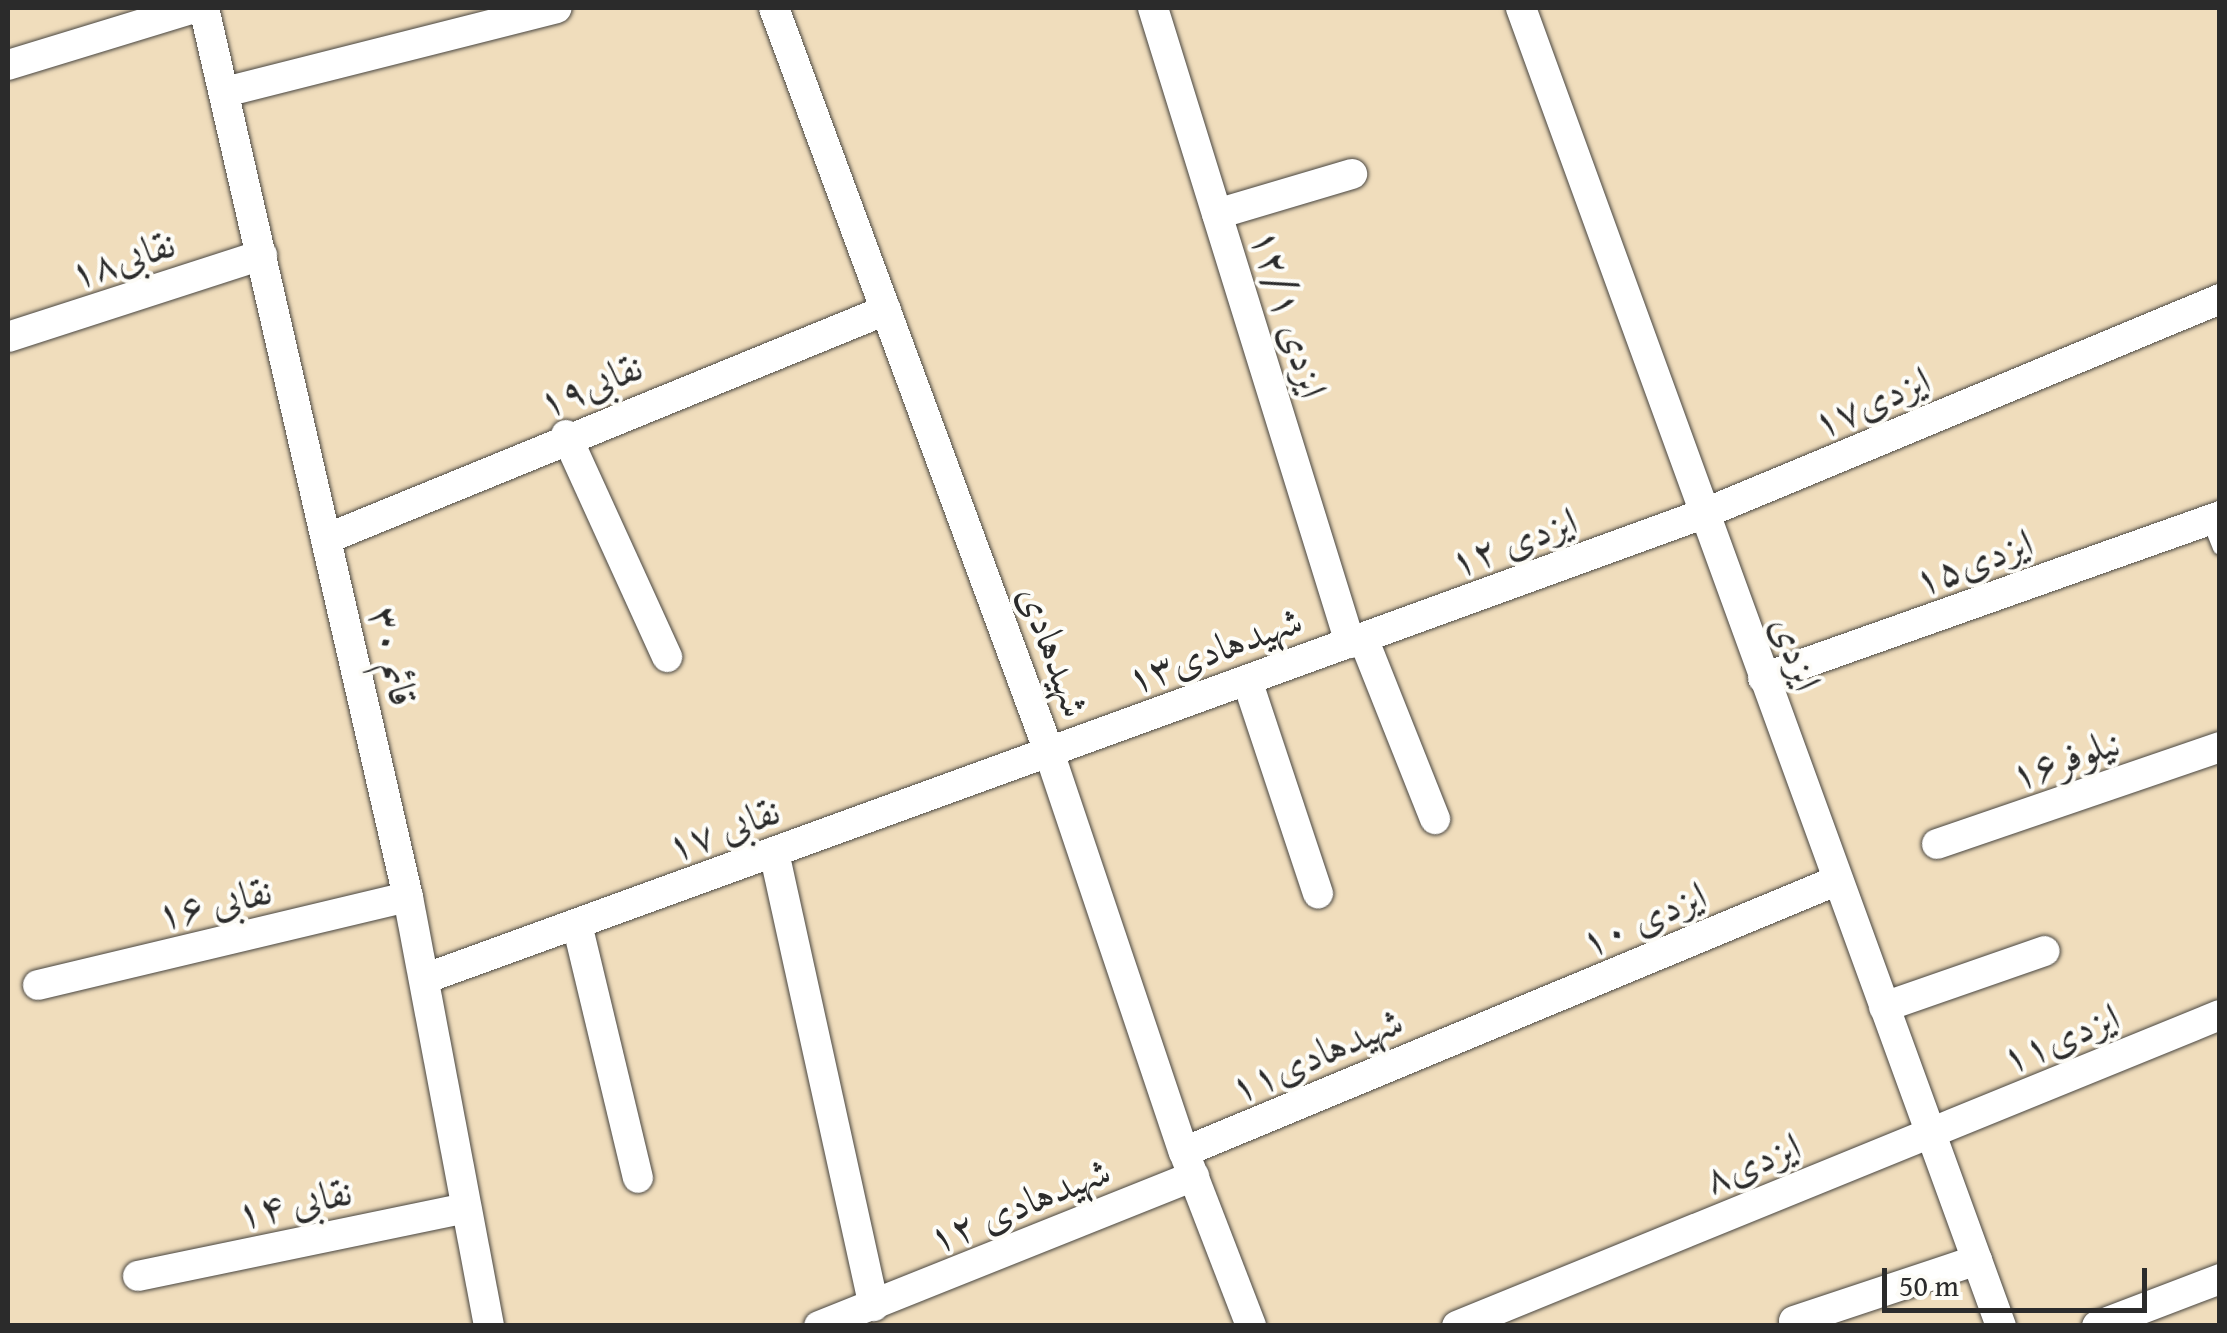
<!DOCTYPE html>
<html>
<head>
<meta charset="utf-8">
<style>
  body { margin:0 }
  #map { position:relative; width:2227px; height:1333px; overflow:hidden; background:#f0ddbc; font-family:"Gentium Book Plus",Amiri,serif }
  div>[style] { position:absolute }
  .roads { filter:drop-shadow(0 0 2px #494641) drop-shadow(0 0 2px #494641) }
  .service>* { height:15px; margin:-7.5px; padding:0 7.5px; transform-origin:7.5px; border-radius:7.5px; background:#fff }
  .minor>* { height:30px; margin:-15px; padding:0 15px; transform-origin:15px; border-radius:15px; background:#fff }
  span { translate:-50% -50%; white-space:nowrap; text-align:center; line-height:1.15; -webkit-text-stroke:8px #fdfcf7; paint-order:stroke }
  .street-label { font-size:40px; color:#2b2b2b }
  .frame { position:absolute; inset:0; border:10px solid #2b2b2b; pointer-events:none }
  .scale { position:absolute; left:1882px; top:1268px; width:265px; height:45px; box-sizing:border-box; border:5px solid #2b2b2b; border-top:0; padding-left:12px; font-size:30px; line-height:35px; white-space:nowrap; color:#2b2b2b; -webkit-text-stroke:8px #fdfcf7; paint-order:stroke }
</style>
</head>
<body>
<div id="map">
  <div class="roads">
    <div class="service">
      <div style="left:2209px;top:520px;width:29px;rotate:68deg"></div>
    </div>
    <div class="minor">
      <div style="left:204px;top:8px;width:912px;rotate:77.08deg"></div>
      <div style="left:408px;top:897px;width:437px;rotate:79.3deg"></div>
      <div style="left:774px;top:8px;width:793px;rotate:69.71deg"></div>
      <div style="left:1049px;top:752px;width:422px;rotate:71.4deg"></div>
      <div style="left:1184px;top:1152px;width:186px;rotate:68.9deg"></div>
      <div style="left:1153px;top:8px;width:665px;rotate:72.76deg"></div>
      <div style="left:1521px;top:8px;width:1403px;rotate:69.99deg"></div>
      <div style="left:8px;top:65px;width:195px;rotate:-17deg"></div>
      <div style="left:225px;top:92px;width:342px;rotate:-14.2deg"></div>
      <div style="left:1217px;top:214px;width:141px;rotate:-16.5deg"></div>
      <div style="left:8px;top:337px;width:267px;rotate:-17.9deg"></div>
      <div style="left:566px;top:435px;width:244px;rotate:65.5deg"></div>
      <div style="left:326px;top:539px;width:605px;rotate:-22.24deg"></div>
      <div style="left:1363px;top:638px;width:195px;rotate:68.3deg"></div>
      <div style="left:1763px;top:678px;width:485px;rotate:-19.5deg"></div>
      <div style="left:1247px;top:680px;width:225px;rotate:71.6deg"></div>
      <div style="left:1937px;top:844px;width:299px;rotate:-18.9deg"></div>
      <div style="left:774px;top:852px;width:465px;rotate:77.6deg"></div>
      <div style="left:577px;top:924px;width:261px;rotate:76.5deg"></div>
      <div style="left:424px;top:979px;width:1361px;rotate:-19.98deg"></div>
      <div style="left:1703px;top:514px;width:560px;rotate:-22.58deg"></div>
      <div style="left:38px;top:985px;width:380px;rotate:-13.4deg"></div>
      <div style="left:1884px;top:1007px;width:170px;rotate:-19.2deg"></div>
      <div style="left:1184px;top:1152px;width:708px;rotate:-22.58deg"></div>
      <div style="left:138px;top:1276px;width:335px;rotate:-11.7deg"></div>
      <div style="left:1794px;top:1321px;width:193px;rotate:-18.4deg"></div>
      <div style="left:819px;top:1326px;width:404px;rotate:-21.8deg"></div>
      <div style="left:1457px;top:1326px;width:824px;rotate:-22.18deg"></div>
      <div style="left:2097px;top:1326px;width:132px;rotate:-20.9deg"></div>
    </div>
  </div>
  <div class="street-label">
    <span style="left:122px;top:258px;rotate:-18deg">نقابی۱۸</span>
    <span style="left:1290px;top:313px;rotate:73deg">ایزدی ۱۲/۱</span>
    <span style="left:590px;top:384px;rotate:-22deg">نقابی۱۹</span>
    <span style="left:1871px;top:401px;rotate:-23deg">ایزدی۱۷</span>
    <span style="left:1513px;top:541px;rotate:-20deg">ایزدی ۱۲</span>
    <span style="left:1973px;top:561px;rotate:-20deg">ایزدی۱۵</span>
    <span style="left:1214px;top:649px;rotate:-20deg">شهیدهادی۱۳</span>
    <span style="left:1055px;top:651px;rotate:70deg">شهیدهادی</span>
    <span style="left:1797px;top:653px;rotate:70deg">ایزدی</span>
    <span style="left:394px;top:656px;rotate:77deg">قائم ۳۰</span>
    <span style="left:2065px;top:758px;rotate:-19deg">نیلوفر۱۶</span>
    <span style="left:723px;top:828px;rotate:-20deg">نقابی ۱۷</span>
    <span style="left:214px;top:902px;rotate:-13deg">نقابی ۱۶</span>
    <span style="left:1643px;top:918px;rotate:-23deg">ایزدی ۱۰</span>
    <span style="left:2060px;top:1037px;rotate:-22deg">ایزدی۱۱</span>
    <span style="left:1316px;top:1054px;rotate:-23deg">شهیدهادی۱۱</span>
    <span style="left:1752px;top:1162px;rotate:-22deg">ایزدی۸</span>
    <span style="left:294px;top:1202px;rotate:-12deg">نقابی ۱۴</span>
    <span style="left:1019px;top:1204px;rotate:-22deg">شهیدهادی ۱۲</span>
  </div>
  <div class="frame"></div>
  <div class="scale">50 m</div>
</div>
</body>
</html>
